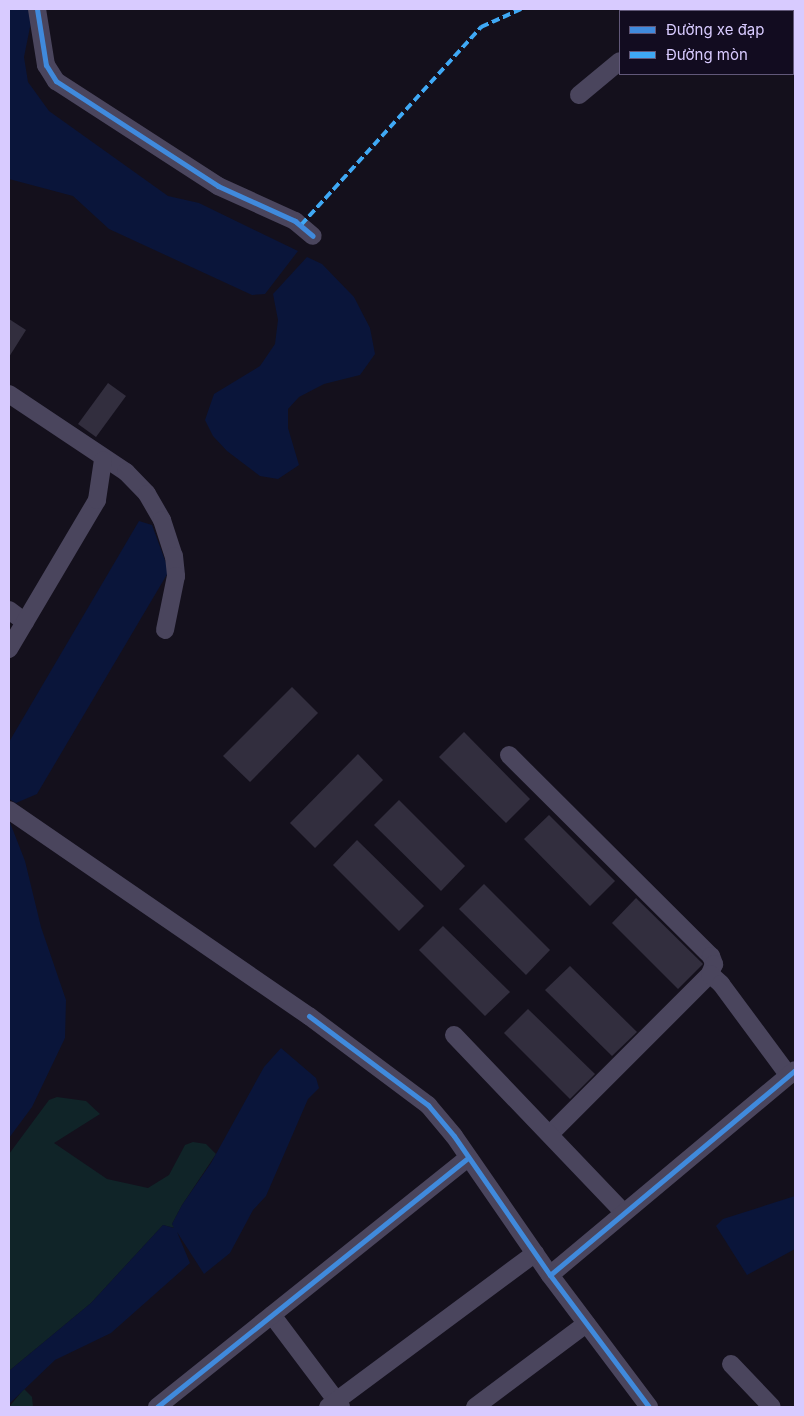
<!DOCTYPE html>
<html>
<head>
<meta charset="utf-8">
<style>
  body { margin:0 }
  #map { position:relative; width:804px; height:1416px; overflow:hidden; background:#14101c; font-family:Inter,sans-serif }
  div>[style] { position:absolute }
  .green>* { inset:0; background:#102428 }
  .water>* { inset:0; background:#0a153a }
  .building>* { inset:0; background:#322e3e }
  .minor>* { height:18px; margin:-9px; padding:0 9px; transform-origin:9px; border-radius:9px; background:#4a455d }
  .quiet>* { height:4px; margin-top:-2px; transform-origin:0; background:repeating-linear-gradient(90deg,#3fa9f5 0 8px,transparent 0 12px) }
  .cycleway>* { height:5px; margin:-2.5px; padding:0 2.5px; transform-origin:2.5px; border-radius:2.5px; background:#408adc }
  span { translate:-50% -50%; white-space:nowrap; text-align:center; line-height:1.15; -webkit-text-stroke:4.5px #120c20; paint-order:stroke }
  .frame { position:absolute; inset:0; border:10px solid #d8cbff; pointer-events:none }
  .legend { position:absolute; left:619px; top:10px; width:175px; height:65px; box-sizing:border-box; background:#120c20; border:1px solid #615879; margin:0; padding:6px 9px; list-style:none; font-size:15px; color:#d8cbff }
  .legend li { display:flex; align-items:center; gap:10px; height:25px }
  .legend b { width:25px; border:1px solid #615879 }
</style>
</head>
<body>
<div id="map">
  <div class="green">
    <div style="clip-path:polygon(57px 1097px,86px 1101px,100px 1114px,54px 1143px,107px 1179px,148px 1188px,169px 1175px,185px 1145px,193px 1142px,206px 1144px,216px 1154px,182px 1205px,172px 1224px,175px 1228px,163px 1225px,91px 1303px,9px 1371px,9px 1154px,49px 1100px)"></div>
    <div style="clip-path:polygon(24px 1389px,32px 1397px,33px 1407px,9px 1407px)"></div>
  </div>
  <div class="water">
    <div style="clip-path:polygon(9px 9px,29px 9px,32px 17px,24px 57px,28px 82px,49px 111px,168px 196px,199px 203px,298px 251px,265px 294px,252px 295px,109px 229px,73px 196px,9px 179px)"></div>
    <div style="clip-path:polygon(307px 257px,322px 264px,354px 297px,370px 328px,375px 354px,360px 375px,324px 384px,299px 397px,288px 409px,288px 428px,299px 465px,278px 479px,260px 476px,227px 451px,213px 436px,205px 420px,214px 394px,260px 366px,275px 344px,278px 320px,273px 294px)"></div>
    <div style="clip-path:polygon(139px 521px,152px 525px,169px 571px,37px 794px,16px 803px,9px 799px,9px 742px)"></div>
    <div style="clip-path:polygon(9px 820px,25px 861px,41px 927px,66px 1000px,65px 1038px,32px 1107px,9px 1138px)"></div>
    <div style="clip-path:polygon(281px 1048px,316px 1078px,319px 1088px,308px 1099px,266px 1196px,253px 1210px,230px 1253px,204px 1274px,177px 1232px,190px 1263px,111px 1333px,55px 1360px,9px 1404px,9px 1371px,91px 1303px,163px 1225px,174px 1228px,172px 1224px,182px 1205px,211px 1163px,264px 1067px)"></div>
    <div style="clip-path:polygon(795px 1196px,795px 1249px,747px 1275px,716px 1226px,723px 1219px)"></div>
  </div>
  <div class="building">
    <div style="clip-path:polygon(9px 319px,26px 330px,9px 357px)"></div>
    <div style="clip-path:polygon(108px 383px,126px 396px,96px 437px,78px 424px)"></div>
    <div style="clip-path:polygon(292px 687px,318px 713px,250px 782px,223px 756px)"></div>
    <div style="clip-path:polygon(464px 732px,530px 799px,506px 823px,439px 757px)"></div>
    <div style="clip-path:polygon(358px 754px,383px 780px,315px 848px,290px 823px)"></div>
    <div style="clip-path:polygon(399px 800px,465px 866px,441px 891px,374px 825px)"></div>
    <div style="clip-path:polygon(549px 815px,615px 881px,590px 906px,524px 839px)"></div>
    <div style="clip-path:polygon(357px 840px,424px 906px,399px 931px,333px 865px)"></div>
    <div style="clip-path:polygon(484px 884px,550px 950px,526px 975px,459px 909px)"></div>
    <div style="clip-path:polygon(636px 898px,703px 964px,678px 989px,612px 923px)"></div>
    <div style="clip-path:polygon(443px 926px,510px 992px,485px 1016px,419px 950px)"></div>
    <div style="clip-path:polygon(570px 966px,637px 1032px,612px 1056px,545px 990px)"></div>
    <div style="clip-path:polygon(528px 1009px,595px 1074px,570px 1099px,504px 1033px)"></div>
  </div>
  <div class="minor">
    <div style="left:37px;top:9px;width:57px;rotate:80.9deg"></div>
    <div style="left:46px;top:65px;width:19px;rotate:58deg"></div>
    <div style="left:56px;top:81px;width:193px;rotate:32.9deg"></div>
    <div style="left:218px;top:186px;width:85px;rotate:24.4deg"></div>
    <div style="left:295px;top:221px;width:23px;rotate:40deg"></div>
    <div style="left:672px;top:11px;width:4px;rotate:-34deg"></div>
    <div style="left:579px;top:95px;width:53px;rotate:-39.7deg"></div>
    <div style="left:9px;top:394px;width:141px;rotate:33.7deg"></div>
    <div style="left:126px;top:472px;width:30px;rotate:46deg"></div>
    <div style="left:147px;top:494px;width:30px;rotate:60deg"></div>
    <div style="left:162px;top:520px;width:38px;rotate:72deg"></div>
    <div style="left:174px;top:556px;width:20px;rotate:84deg"></div>
    <div style="left:176px;top:576px;width:55px;rotate:101.5deg"></div>
    <div style="left:9px;top:610px;width:20px;rotate:37deg"></div>
    <div style="left:9px;top:649px;width:173px;rotate:-59.4deg"></div>
    <div style="left:97px;top:500px;width:40px;rotate:-81.5deg"></div>
    <div style="left:509px;top:755px;width:285px;rotate:44.9deg"></div>
    <div style="left:711px;top:956px;width:9px;rotate:69deg"></div>
    <div style="left:714px;top:964px;width:11px;rotate:112deg"></div>
    <div style="left:710px;top:974px;width:225px;rotate:135deg"></div>
    <div style="left:9px;top:810px;width:364px;rotate:34.5deg"></div>
    <div style="left:309px;top:1016px;width:149px;rotate:36.8deg"></div>
    <div style="left:428px;top:1105px;width:40px;rotate:50deg"></div>
    <div style="left:454px;top:1136px;width:169px;rotate:55.4deg"></div>
    <div style="left:550px;top:1275px;width:165px;rotate:53.1deg"></div>
    <div style="left:710px;top:974px;width:15px;rotate:42deg"></div>
    <div style="left:721px;top:984px;width:114px;rotate:53.5deg"></div>
    <div style="left:454px;top:1035px;width:246px;rotate:46.3deg"></div>
    <div style="left:550px;top:1275px;width:319px;rotate:-39.9deg"></div>
    <div style="left:272px;top:1315px;width:115px;rotate:53.1deg"></div>
    <div style="left:731px;top:1364px;width:59px;rotate:46.4deg"></div>
    <div style="left:157px;top:1407px;width:397px;rotate:-38.7deg"></div>
    <div style="left:328px;top:1407px;width:258px;rotate:-36.6deg"></div>
    <div style="left:475px;top:1407px;width:139px;rotate:-36.8deg"></div>
  </div>
  <div class="quiet">
    <div style="left:301px;top:225px;width:268px;rotate:-47.7deg"></div>
    <div style="left:481px;top:27px;width:44px;rotate:-24.2deg"></div>
  </div>
  <div class="cycleway">
    <div style="left:37px;top:9px;width:57px;rotate:80.9deg"></div>
    <div style="left:46px;top:65px;width:19px;rotate:58deg"></div>
    <div style="left:56px;top:81px;width:193px;rotate:32.9deg"></div>
    <div style="left:218px;top:186px;width:85px;rotate:24.4deg"></div>
    <div style="left:295px;top:221px;width:23px;rotate:40deg"></div>
    <div style="left:309px;top:1016px;width:149px;rotate:36.8deg"></div>
    <div style="left:428px;top:1105px;width:40px;rotate:50deg"></div>
    <div style="left:454px;top:1136px;width:169px;rotate:55.4deg"></div>
    <div style="left:550px;top:1275px;width:165px;rotate:53.1deg"></div>
    <div style="left:550px;top:1275px;width:319px;rotate:-39.9deg"></div>
    <div style="left:157px;top:1407px;width:397px;rotate:-38.7deg"></div>
  </div>
  <div class="frame"></div>
  <ul class="legend">
  <li><b style="height:6px;background:#408adc"></b>Đường xe đạp</li>
  <li><b style="height:6px;background:#3fa9f5"></b>Đường mòn</li>
  </ul>
</div>
</body>
</html>
